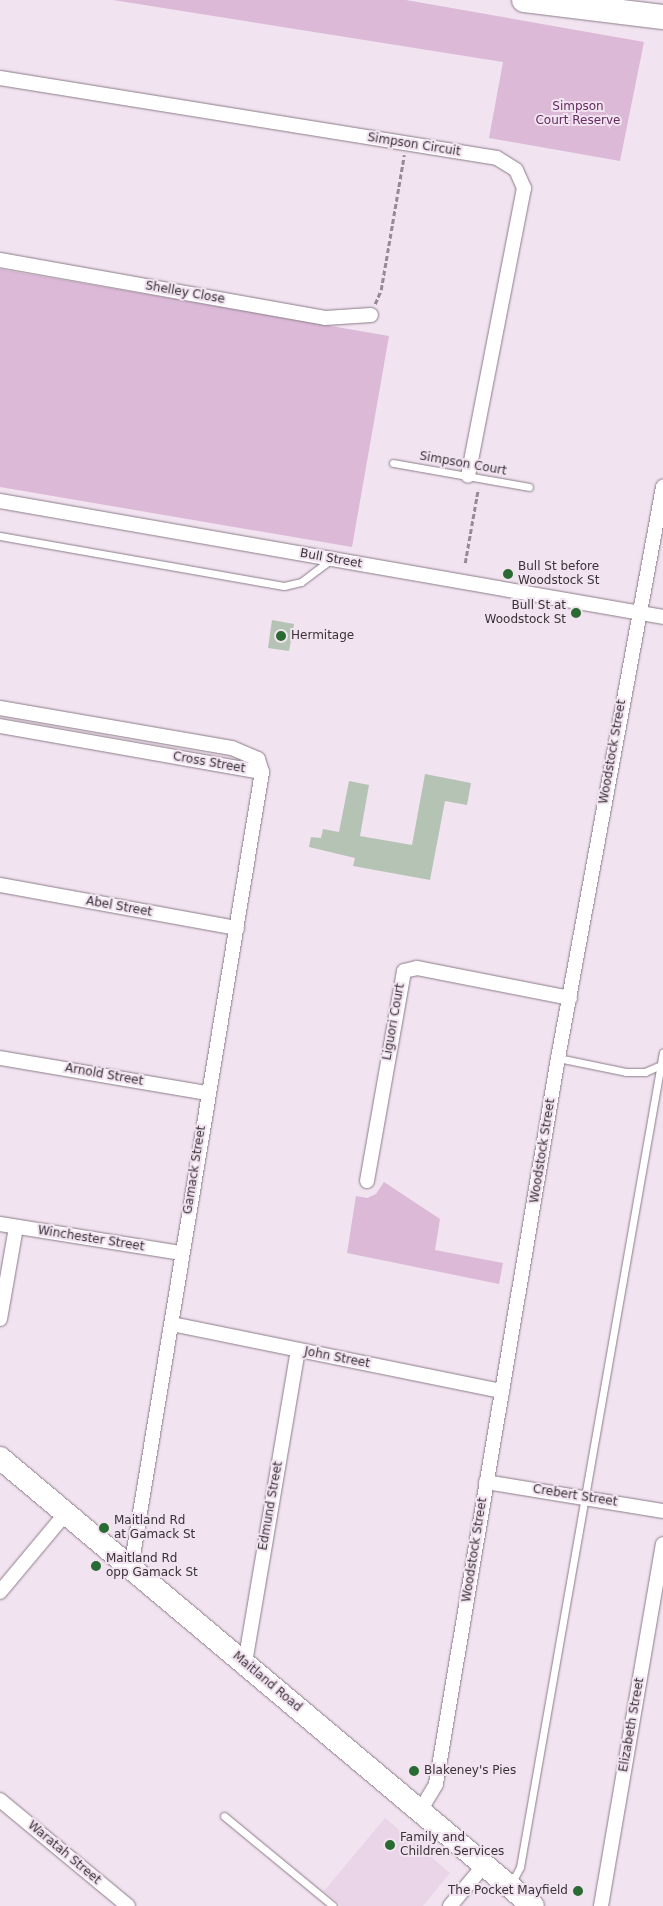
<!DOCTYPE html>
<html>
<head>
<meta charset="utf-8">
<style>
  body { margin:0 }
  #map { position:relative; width:663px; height:1906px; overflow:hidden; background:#f2e3f0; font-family:"DejaVu Sans",sans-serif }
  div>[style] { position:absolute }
  .built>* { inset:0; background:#ead4e7 }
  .green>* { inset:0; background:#dbb9d7 }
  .building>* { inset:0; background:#b5c3b5 }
  .path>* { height:2.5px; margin-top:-1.25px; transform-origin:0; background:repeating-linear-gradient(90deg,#968b95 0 5px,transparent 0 7.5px) }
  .roads { filter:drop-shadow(0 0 1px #8a7c88) drop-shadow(0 0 1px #8a7c88) }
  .service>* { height:7px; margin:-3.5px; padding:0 3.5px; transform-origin:3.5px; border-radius:3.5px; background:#fff }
  .minor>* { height:14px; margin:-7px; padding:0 7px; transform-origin:7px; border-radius:7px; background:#fff }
  .primary>* { height:22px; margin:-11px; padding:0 11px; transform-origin:11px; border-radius:11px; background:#fff }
  .trunk>* { height:24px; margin:-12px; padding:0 12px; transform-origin:12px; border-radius:12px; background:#fff }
  .dots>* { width:14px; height:14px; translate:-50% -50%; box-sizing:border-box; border:2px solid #f2e3f0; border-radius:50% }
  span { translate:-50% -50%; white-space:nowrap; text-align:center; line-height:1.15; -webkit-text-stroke:4px #f2e3f0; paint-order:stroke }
  .park-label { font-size:12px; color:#662c62 }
  .street-label { font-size:12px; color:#393338 }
  .poi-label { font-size:12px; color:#393338 }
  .left { translate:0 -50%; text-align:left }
  .right { translate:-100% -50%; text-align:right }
</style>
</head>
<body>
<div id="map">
  <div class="built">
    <div style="clip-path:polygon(385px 1818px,450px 1873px,423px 1906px,342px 1906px,324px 1891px)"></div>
  </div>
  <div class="green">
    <div style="clip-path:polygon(113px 0,406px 0,644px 42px,620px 161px,489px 138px,503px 62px)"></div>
    <div style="clip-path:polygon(0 269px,389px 336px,352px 547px,0 487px)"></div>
    <div style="clip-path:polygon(384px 1182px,440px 1219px,435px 1250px,503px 1263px,499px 1284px,347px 1253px,356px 1196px,367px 1198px,376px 1194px)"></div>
  </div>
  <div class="building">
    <div style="clip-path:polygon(272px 620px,294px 624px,289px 651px,268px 648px)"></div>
    <div style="clip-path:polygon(425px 774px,471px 783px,467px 805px,445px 801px,430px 880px,353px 866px,355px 858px,309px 847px,311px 837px,321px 838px,323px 829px,339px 832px,349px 781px,369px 785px,360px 836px,412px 845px)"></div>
  </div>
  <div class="path">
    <div style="left:375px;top:304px;width:15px;rotate:-67deg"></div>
    <div style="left:381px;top:290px;width:137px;rotate:-80.3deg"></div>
    <div style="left:465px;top:563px;width:75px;rotate:-80deg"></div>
  </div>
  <div class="roads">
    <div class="service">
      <div style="left:393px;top:463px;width:138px;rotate:10deg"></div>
      <div style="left:0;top:536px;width:288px;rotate:10deg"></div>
      <div style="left:284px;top:586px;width:17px;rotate:-13deg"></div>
      <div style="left:301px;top:582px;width:36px;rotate:-37deg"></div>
      <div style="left:558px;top:1058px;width:69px;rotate:11.6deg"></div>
      <div style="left:626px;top:1072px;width:19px"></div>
      <div style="left:645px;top:1072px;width:20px;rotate:-24deg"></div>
      <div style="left:224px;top:1816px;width:141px;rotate:39.5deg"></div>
      <div style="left:511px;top:1884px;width:19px;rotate:-62deg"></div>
      <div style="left:520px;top:1867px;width:827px;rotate:-80.05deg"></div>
    </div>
    <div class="minor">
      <div style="left:0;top:78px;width:503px;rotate:9.14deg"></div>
      <div style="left:497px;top:158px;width:22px;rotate:32deg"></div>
      <div style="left:516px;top:170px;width:20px;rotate:66deg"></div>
      <div style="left:524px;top:188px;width:293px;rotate:101deg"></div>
      <div style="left:0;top:260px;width:330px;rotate:10.1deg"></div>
      <div style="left:325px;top:318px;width:46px;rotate:-3.7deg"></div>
      <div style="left:0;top:501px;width:673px;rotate:9.92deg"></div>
      <div style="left:0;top:708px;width:235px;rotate:9.8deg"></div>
      <div style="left:232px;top:748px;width:28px;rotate:23deg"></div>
      <div style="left:258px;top:759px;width:14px;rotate:73deg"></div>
      <div style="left:262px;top:772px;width:807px;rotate:99.35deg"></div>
      <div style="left:0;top:726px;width:266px;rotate:10deg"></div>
      <div style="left:0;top:885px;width:241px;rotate:10.3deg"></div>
      <div style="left:0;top:1058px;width:211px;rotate:9.6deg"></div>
      <div style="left:367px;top:1181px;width:213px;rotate:-80deg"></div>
      <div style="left:404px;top:971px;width:13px;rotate:-13deg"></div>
      <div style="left:417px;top:968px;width:156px;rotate:11.1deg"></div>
      <div style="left:0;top:1224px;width:184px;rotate:9.1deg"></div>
      <div style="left:0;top:1319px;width:93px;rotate:-80.1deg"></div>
      <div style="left:172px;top:1324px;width:337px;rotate:11.5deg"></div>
      <div style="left:486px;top:1482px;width:179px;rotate:9.3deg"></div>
      <div style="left:0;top:1592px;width:103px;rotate:-50.1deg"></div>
      <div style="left:245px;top:1663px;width:317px;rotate:-80.4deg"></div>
      <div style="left:0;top:1800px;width:166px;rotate:39.6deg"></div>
      <div style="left:420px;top:1811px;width:31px;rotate:-59deg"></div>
      <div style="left:436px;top:1784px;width:736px;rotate:-80.46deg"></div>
      <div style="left:558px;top:1058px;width:581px;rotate:-79.58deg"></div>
      <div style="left:450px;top:1906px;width:55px;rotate:-50.2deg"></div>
      <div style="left:601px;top:1906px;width:367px;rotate:-80.3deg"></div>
    </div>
    <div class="primary">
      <div style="left:0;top:1458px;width:696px;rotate:40.05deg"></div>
    </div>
    <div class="trunk">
      <div style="left:524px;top:0;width:140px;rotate:7deg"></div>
    </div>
  </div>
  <div class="dots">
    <div style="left:508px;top:574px;background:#2a6a33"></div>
    <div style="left:576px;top:613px;background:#2a6a33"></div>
    <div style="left:281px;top:636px;background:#2a6a33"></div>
    <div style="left:104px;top:1528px;background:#2a6a33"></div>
    <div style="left:96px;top:1566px;background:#2a6a33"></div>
    <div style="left:414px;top:1771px;background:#2a6a33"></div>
    <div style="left:390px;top:1845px;background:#2a6a33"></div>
    <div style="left:578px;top:1891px;background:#2a6a33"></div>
  </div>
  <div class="park-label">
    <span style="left:578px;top:114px">Simpson<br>Court Reserve</span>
  </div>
  <div class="street-label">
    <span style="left:414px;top:145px;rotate:9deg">Simpson Circuit</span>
    <span style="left:185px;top:293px;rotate:10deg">Shelley Close</span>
    <span style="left:463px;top:464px;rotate:10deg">Simpson Court</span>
    <span style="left:331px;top:559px;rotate:10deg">Bull Street</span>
    <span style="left:613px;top:752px;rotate:-80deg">Woodstock Street</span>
    <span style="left:209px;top:763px;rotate:10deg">Cross Street</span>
    <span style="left:119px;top:907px;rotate:10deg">Abel Street</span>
    <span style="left:394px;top:1022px;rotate:-80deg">Liguori Court</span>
    <span style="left:104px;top:1075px;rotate:10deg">Arnold Street</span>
    <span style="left:543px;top:1151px;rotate:-81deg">Woodstock Street</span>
    <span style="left:195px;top:1170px;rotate:-81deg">Gamack Street</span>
    <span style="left:91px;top:1239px;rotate:9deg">Winchester Street</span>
    <span style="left:337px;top:1358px;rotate:11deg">John Street</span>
    <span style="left:575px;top:1496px;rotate:9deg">Crebert Street</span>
    <span style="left:271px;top:1506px;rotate:-80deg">Edmund Street</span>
    <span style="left:475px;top:1550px;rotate:-81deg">Woodstock Street</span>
    <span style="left:267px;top:1682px;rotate:40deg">Maitland Road</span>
    <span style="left:632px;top:1725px;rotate:-80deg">Elizabeth Street</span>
    <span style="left:64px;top:1853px;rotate:40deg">Waratah Street</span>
  </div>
  <div class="poi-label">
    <span class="left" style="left:518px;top:574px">Bull St before<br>Woodstock St</span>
    <span class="right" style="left:566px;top:613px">Bull St at<br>Woodstock St</span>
    <span class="left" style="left:291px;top:636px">Hermitage</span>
    <span class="left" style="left:114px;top:1528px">Maitland Rd<br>at Gamack St</span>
    <span class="left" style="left:106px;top:1566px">Maitland Rd<br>opp Gamack St</span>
    <span class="left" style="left:424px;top:1771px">Blakeney's Pies</span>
    <span class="left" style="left:400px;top:1845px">Family and<br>Children Services</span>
    <span class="right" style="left:568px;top:1891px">The Pocket Mayfield</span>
  </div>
</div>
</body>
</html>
